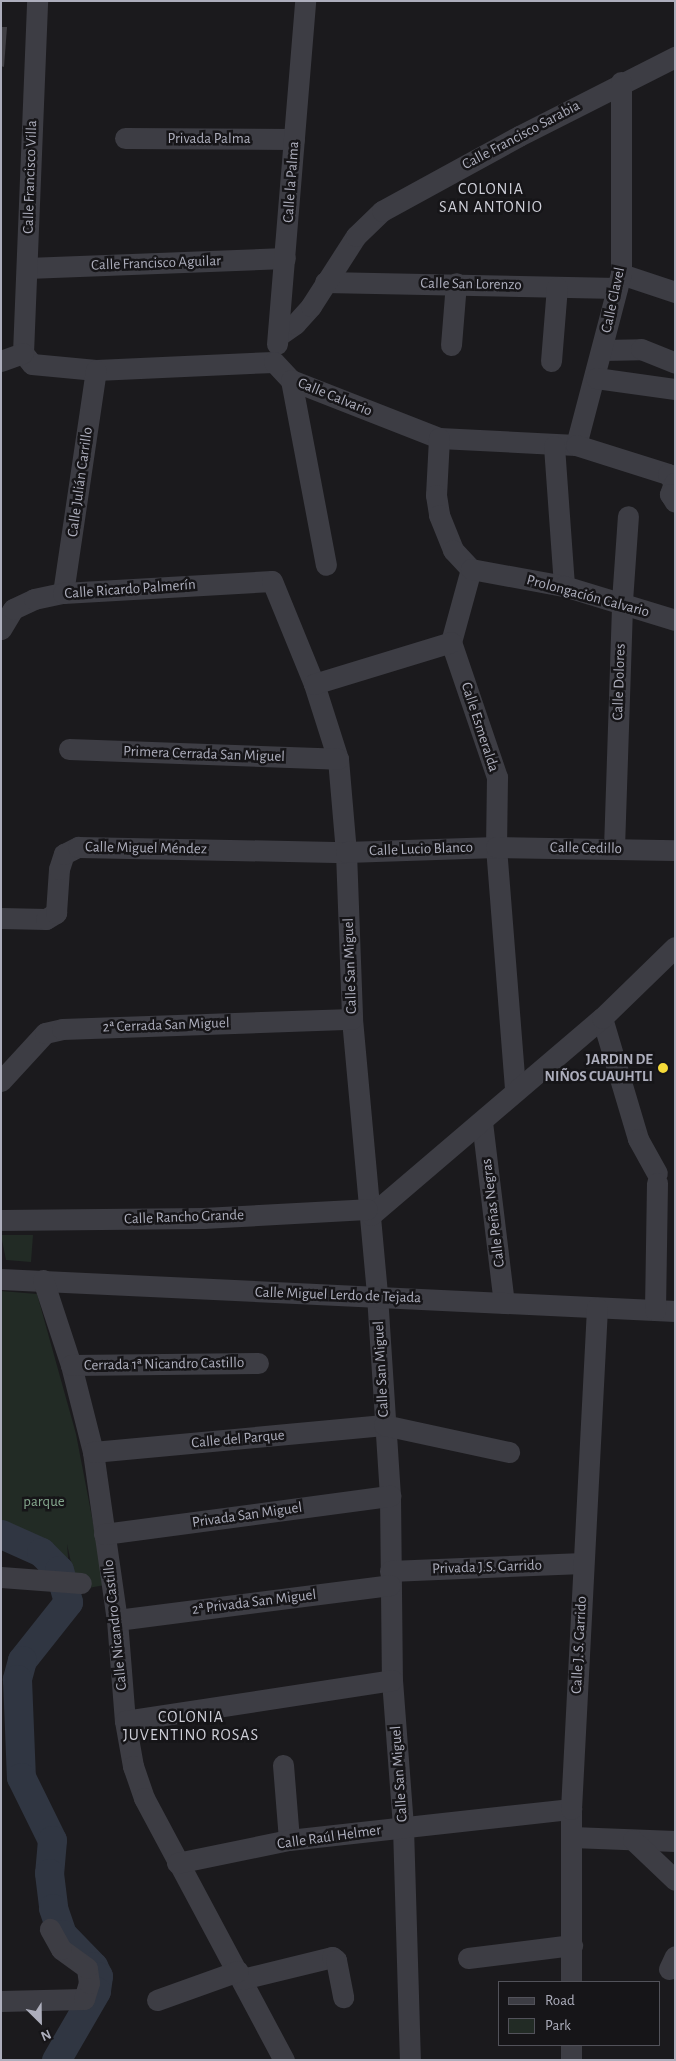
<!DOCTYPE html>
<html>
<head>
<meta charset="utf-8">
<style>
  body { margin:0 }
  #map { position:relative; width:676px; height:2061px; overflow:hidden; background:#1b1a1d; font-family:"Alegreya Sans",sans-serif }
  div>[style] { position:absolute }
  .green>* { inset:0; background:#222b25 }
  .river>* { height:29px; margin:-14.5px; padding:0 14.5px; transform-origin:14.5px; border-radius:14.5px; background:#303642 }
  .building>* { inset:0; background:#403f44 }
  .minor>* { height:21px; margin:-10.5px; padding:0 10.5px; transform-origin:10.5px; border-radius:10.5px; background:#3d3d44 }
  .dots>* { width:14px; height:14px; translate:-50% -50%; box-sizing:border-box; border:2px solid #161518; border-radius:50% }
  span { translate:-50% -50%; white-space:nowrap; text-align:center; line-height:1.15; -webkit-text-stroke:5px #161518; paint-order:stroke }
  .street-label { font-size:15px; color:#adaebc }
  .poi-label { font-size:15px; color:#adaebc; font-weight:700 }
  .right { translate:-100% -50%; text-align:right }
  .park-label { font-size:15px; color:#84a78d }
  .neighbourhood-label { font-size:16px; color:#cecfd8; letter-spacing:1px }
  .frame { position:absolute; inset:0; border:2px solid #adaebc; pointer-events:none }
  .legend { position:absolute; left:498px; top:1981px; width:162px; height:65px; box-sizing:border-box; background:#161518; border:1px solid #52525a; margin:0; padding:6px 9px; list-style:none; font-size:15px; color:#adaebc }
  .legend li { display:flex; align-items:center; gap:10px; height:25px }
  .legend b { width:25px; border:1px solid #52525a }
  .north { position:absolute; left:15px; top:1996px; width:50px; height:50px; -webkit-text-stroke:4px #161518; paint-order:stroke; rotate:157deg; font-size:14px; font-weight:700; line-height:20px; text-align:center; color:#adaebc }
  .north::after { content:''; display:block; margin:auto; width:18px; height:22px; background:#adaebc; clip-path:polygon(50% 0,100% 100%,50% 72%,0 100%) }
</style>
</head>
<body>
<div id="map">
  <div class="green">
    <div style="clip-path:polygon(1px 1235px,33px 1235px,31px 1262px,6px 1260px)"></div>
    <div style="clip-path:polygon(1px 1291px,37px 1294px,76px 1434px,105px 1585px,77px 1590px,67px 1544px,69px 1569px,59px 1570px,41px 1552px,1px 1534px)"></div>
  </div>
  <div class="river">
    <div style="left:1px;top:1534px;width:44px;rotate:24.2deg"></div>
    <div style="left:41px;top:1552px;width:25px;rotate:45deg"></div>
    <div style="left:59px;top:1570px;width:33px;rotate:74deg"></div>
    <div style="left:68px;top:1602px;width:74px;rotate:128.4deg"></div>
    <div style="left:22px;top:1660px;width:20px;rotate:105deg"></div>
    <div style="left:17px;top:1679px;width:98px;rotate:87.7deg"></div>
    <div style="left:21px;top:1777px;width:70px;rotate:63.8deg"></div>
    <div style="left:52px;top:1840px;width:33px;rotate:95deg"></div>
    <div style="left:49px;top:1873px;width:35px;rotate:83deg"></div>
    <div style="left:53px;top:1908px;width:28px;rotate:71deg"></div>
    <div style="left:62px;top:1934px;width:45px;rotate:45.9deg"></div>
    <div style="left:93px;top:1966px;width:11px;rotate:63deg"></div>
    <div style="left:98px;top:1976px;width:15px;rotate:98deg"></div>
    <div style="left:96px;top:1991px;width:80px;rotate:120.1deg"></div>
  </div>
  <div class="building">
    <div style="clip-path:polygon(1px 27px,7px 27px,4px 67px,1px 66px)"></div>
  </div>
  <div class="minor">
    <div style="left:125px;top:138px;width:169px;rotate:0.3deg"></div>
    <div style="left:27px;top:268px;width:258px;rotate:-2.2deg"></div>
    <div style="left:621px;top:274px;width:57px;rotate:18.4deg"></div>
    <div style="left:325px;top:282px;width:292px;rotate:1.2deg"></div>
    <div style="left:278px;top:336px;width:21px;rotate:-35deg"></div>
    <div style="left:295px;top:324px;width:24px;rotate:-48deg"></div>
    <div style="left:311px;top:306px;width:83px;rotate:-57.3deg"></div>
    <div style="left:356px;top:236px;width:36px;rotate:-44deg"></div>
    <div style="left:382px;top:211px;width:156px;rotate:-28.7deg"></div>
    <div style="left:519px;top:136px;width:175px;rotate:-26.9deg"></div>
    <div style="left:277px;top:344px;width:344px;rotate:-85.3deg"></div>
    <div style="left:451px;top:345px;width:62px;rotate:-85.4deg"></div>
    <div style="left:602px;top:350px;width:39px;rotate:-1deg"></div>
    <div style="left:641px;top:349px;width:37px;rotate:22deg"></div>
    <div style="left:23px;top:353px;width:14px;rotate:51deg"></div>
    <div style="left:32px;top:364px;width:64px;rotate:5.4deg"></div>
    <div style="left:96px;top:370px;width:178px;rotate:-2.6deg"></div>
    <div style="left:274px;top:362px;width:25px;rotate:47deg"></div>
    <div style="left:291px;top:380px;width:159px;rotate:21.4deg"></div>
    <div style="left:439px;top:438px;width:137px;rotate:2.9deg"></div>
    <div style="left:576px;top:445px;width:177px;rotate:-75.3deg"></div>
    <div style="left:621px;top:274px;width:192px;rotate:-90deg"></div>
    <div style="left:23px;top:353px;width:352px;rotate:-87.7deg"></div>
    <div style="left:1px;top:361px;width:23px;rotate:-20deg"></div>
    <div style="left:551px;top:361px;width:74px;rotate:-85.4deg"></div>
    <div style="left:596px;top:378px;width:80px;rotate:7.9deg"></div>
    <div style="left:291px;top:380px;width:188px;rotate:79.3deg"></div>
    <div style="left:439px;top:438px;width:57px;rotate:93deg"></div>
    <div style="left:436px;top:495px;width:20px;rotate:81deg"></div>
    <div style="left:439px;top:515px;width:38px;rotate:68deg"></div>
    <div style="left:453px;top:550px;width:26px;rotate:47deg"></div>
    <div style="left:471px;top:569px;width:76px;rotate:105.3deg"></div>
    <div style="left:451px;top:642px;width:143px;rotate:71.2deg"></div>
    <div style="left:497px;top:777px;width:70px;rotate:90.8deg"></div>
    <div style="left:496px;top:847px;width:245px;rotate:85.5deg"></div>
    <div style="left:576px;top:445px;width:96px;rotate:17.5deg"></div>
    <div style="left:668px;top:474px;width:11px;rotate:56deg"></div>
    <div style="left:674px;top:483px;width:12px;rotate:110deg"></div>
    <div style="left:670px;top:494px;width:9px;rotate:58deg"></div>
    <div style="left:554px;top:446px;width:140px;rotate:85.9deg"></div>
    <div style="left:471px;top:569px;width:95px;rotate:10.4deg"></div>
    <div style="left:564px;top:586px;width:116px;rotate:17deg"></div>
    <div style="left:63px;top:593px;width:225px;rotate:-81.6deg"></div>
    <div style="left:1px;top:629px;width:23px;rotate:-59deg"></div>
    <div style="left:13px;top:609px;width:23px;rotate:-25deg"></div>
    <div style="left:34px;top:599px;width:30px;rotate:-12deg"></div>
    <div style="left:63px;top:593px;width:209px;rotate:-3.3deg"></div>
    <div style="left:272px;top:581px;width:111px;rotate:67.8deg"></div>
    <div style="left:314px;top:684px;width:79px;rotate:72.3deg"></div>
    <div style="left:338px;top:759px;width:93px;rotate:85.1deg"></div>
    <div style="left:346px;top:852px;width:167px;rotate:87.9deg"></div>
    <div style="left:352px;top:1019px;width:277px;rotate:84.8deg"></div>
    <div style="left:377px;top:1295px;width:201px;rotate:86.3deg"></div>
    <div style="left:390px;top:1496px;width:184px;rotate:89.4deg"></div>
    <div style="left:392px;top:1680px;width:147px;rotate:85.7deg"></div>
    <div style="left:403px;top:1827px;width:233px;rotate:88.3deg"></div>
    <div style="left:314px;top:684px;width:143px;rotate:-17deg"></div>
    <div style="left:69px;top:749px;width:269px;rotate:2.1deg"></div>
    <div style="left:614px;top:848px;width:247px;rotate:-88.1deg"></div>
    <div style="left:622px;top:601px;width:85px;rotate:-86deg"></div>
    <div style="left:1px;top:918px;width:45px;rotate:1.3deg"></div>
    <div style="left:46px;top:919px;width:12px;rotate:-31deg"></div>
    <div style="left:56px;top:913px;width:44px;rotate:-86.1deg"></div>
    <div style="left:59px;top:869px;width:16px;rotate:-72deg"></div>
    <div style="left:64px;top:854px;width:16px;rotate:-27deg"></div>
    <div style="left:78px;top:847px;width:268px;rotate:1.1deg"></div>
    <div style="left:346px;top:852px;width:150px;rotate:-1.9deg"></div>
    <div style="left:496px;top:847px;width:179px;rotate:1deg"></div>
    <div style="left:602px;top:1018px;width:126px;rotate:73.4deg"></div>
    <div style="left:638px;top:1139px;width:39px;rotate:61deg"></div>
    <div style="left:1px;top:1081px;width:65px;rotate:-47.5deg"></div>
    <div style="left:45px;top:1033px;width:17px;rotate:-13deg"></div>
    <div style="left:62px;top:1029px;width:290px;rotate:-2deg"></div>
    <div style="left:482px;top:1122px;width:182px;rotate:83.1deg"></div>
    <div style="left:371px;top:1215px;width:304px;rotate:-40.5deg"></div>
    <div style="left:602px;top:1018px;width:102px;rotate:-44.2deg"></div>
    <div style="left:1px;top:1220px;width:202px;rotate:-0.6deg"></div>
    <div style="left:203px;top:1218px;width:164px;rotate:-3.1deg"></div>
    <div style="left:1px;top:1279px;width:675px;rotate:2.72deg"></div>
    <div style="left:43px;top:1280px;width:89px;rotate:71.8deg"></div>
    <div style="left:71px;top:1365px;width:90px;rotate:75.8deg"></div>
    <div style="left:93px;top:1452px;width:170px;rotate:81.9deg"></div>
    <div style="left:117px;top:1620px;width:101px;rotate:85.5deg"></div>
    <div style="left:125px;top:1721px;width:46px;rotate:79.9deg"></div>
    <div style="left:133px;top:1766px;width:34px;rotate:71deg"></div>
    <div style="left:144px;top:1798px;width:297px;rotate:61.9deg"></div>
    <div style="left:655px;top:1310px;width:127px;rotate:-89.1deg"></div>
    <div style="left:71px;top:1365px;width:187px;rotate:-0.6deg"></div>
    <div style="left:93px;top:1452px;width:292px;rotate:-5.3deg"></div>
    <div style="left:384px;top:1425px;width:128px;rotate:12.2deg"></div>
    <div style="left:104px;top:1534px;width:289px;rotate:-7.6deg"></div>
    <div style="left:390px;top:1571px;width:193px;rotate:-2.4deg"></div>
    <div style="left:1px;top:1577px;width:80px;rotate:4.3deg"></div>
    <div style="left:117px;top:1620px;width:275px;rotate:-7.3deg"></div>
    <div style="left:125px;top:1721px;width:270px;rotate:-8.7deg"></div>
    <div style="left:283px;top:1765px;width:75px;rotate:85.4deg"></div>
    <div style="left:572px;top:1837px;width:103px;rotate:2.2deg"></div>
    <div style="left:633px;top:1840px;width:58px;rotate:43.6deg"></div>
    <div style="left:177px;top:1863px;width:114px;rotate:-11.6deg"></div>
    <div style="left:289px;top:1840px;width:284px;rotate:-6.3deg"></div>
    <div style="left:468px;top:1958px;width:105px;rotate:-7.1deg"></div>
    <div style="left:669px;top:1969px;width:14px;rotate:-65deg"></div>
    <div style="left:242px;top:1979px;width:93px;rotate:-13.7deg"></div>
    <div style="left:332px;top:1957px;width:5px;rotate:37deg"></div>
    <div style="left:336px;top:1960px;width:38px;rotate:79deg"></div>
    <div style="left:571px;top:1982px;width:173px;rotate:-90deg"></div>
    <div style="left:571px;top:1809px;width:502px;rotate:-87.03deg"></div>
    <div style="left:157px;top:2000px;width:86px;rotate:-19.7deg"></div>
    <div style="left:1px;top:2001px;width:83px;rotate:-1.4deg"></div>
    <div style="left:84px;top:1999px;width:17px;rotate:-73deg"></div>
    <div style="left:89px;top:1983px;width:15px;rotate:-98deg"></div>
    <div style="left:87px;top:1968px;width:32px;rotate:-144deg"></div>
    <div style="left:61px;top:1949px;width:23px;rotate:-119deg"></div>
    <div style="left:571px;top:2060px;width:15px;rotate:-90deg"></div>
  </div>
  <div class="dots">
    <div style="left:663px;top:1068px;background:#f6db39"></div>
  </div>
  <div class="street-label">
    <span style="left:521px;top:135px;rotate:-28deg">Calle Francisco Sarabia</span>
    <span style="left:209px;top:139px">Privada Palma</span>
    <span style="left:30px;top:177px;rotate:-88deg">Calle Francisco Villa</span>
    <span style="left:291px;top:182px;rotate:-86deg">Calle la Palma</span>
    <span style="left:156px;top:263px;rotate:-2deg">Calle Francisco Aguilar</span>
    <span style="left:471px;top:284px;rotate:1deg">Calle San Lorenzo</span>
    <span style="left:613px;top:300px;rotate:-78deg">Calle Clavel</span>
    <span style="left:335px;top:397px;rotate:22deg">Calle Calvario</span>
    <span style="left:80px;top:482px;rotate:-82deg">Calle Julián Carrillo</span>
    <span style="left:130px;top:589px;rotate:-4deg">Calle Ricardo Palmerín</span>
    <span style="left:588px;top:596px;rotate:15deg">Prolongación Calvario</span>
    <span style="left:619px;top:682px;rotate:-88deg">Calle Dolores</span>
    <span style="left:480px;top:727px;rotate:72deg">Calle Esmeralda</span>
    <span style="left:204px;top:754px;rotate:2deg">Primera Cerrada San Miguel</span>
    <span style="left:146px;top:848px;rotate:1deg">Calle Miguel Méndez</span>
    <span style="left:586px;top:848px;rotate:1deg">Calle Cedillo</span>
    <span style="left:421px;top:849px;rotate:-2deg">Calle Lucio Blanco</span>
    <span style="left:350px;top:966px;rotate:-92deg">Calle San Miguel</span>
    <span style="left:166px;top:1025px;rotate:-2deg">2ª Cerrada San Miguel</span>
    <span style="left:493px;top:1213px;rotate:-97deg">Calle Peñas Negras</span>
    <span style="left:184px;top:1217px;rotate:-2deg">Calle Rancho Grande</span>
    <span style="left:338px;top:1295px;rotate:2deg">Calle Miguel Lerdo de Tejada</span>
    <span style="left:164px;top:1364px;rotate:-1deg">Cerrada 1ª Nicandro Castillo</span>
    <span style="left:381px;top:1369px;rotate:-93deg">Calle San Miguel</span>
    <span style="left:238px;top:1439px;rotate:-5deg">Calle del Parque</span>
    <span style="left:247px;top:1515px;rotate:-8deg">Privada San Miguel</span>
    <span style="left:487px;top:1567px;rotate:-2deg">Privada J.S. Garrido</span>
    <span style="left:254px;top:1602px;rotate:-7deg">2ª Privada San Miguel</span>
    <span style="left:115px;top:1625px;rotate:-96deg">Calle Nicandro Castillo</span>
    <span style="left:579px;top:1645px;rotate:-87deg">Calle J. S. Garrido</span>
    <span style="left:399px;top:1774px;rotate:-94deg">Calle San Miguel</span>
    <span style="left:329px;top:1837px;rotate:-8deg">Calle Raúl Helmer</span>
  </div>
  <div class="poi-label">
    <span class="right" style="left:653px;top:1068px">JARDIN DE<br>NIÑOS CUAUHTLI</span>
  </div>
  <div class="park-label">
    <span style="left:44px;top:1502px">parque</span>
  </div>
  <div class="neighbourhood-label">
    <span style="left:491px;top:198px">COLONIA<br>SAN ANTONIO</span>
    <span style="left:191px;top:1726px">COLONIA<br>JUVENTINO ROSAS</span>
  </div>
  <div class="frame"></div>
  <ul class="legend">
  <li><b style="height:6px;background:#3d3d44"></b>Road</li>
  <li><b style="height:14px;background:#222b25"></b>Park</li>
  </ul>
  <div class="north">N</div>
</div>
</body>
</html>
